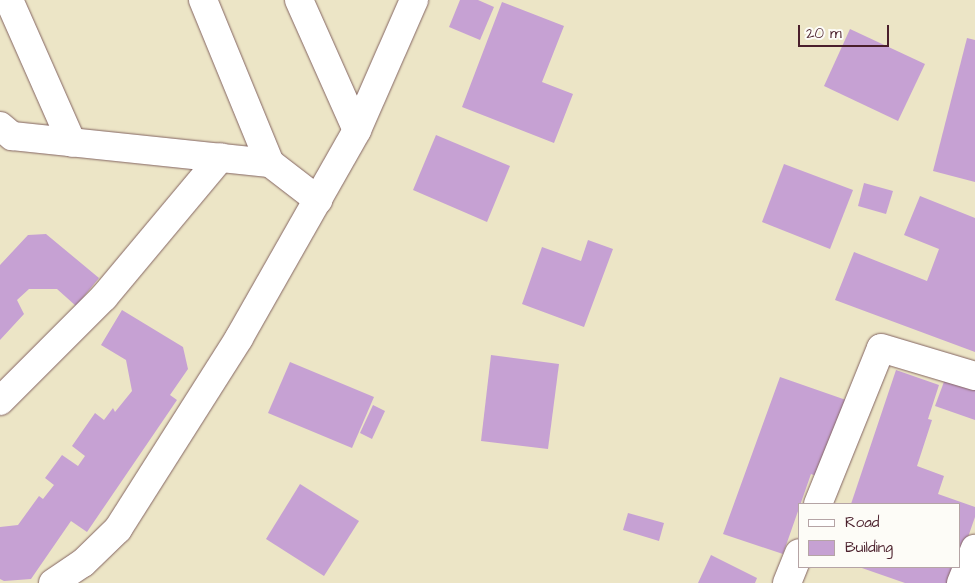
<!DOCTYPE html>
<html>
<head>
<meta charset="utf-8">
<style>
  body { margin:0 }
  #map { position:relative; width:975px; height:583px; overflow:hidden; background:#ece5c6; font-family:"Architects Daughter",sans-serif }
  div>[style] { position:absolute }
  .building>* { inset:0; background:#c6a1d3 }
  .roads { filter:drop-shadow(0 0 1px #836461) drop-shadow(0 0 1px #836461) }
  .minor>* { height:28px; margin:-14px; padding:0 14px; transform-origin:14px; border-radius:14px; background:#fff }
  span { translate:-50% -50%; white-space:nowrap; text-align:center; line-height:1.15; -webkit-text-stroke:4px #fdfcf7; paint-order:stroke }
  .legend { position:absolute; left:798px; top:503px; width:162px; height:65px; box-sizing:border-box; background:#fdfcf7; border:1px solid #b5a4a5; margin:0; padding:6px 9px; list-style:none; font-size:15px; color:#4a1f2b }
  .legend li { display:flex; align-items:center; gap:10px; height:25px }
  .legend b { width:25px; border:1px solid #b5a4a5 }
  .scale { position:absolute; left:798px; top:25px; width:91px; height:22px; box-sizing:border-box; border:2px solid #4a1f2b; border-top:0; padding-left:6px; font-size:15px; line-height:18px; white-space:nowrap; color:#4a1f2b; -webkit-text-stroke:4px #fdfcf7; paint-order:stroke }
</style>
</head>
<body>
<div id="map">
  <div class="building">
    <div style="clip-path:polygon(460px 0,478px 0,494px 7px,480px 40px,449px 27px)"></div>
    <div style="clip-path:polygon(502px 2px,564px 26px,542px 82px,573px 94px,554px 143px,462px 107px)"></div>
    <div style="clip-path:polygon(850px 29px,925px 64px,898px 121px,824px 86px)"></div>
    <div style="clip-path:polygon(967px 38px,975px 40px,975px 182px,933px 171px)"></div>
    <div style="clip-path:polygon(436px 135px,510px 166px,487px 222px,413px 190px)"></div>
    <div style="clip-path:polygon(784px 164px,853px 190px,830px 249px,762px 222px)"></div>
    <div style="clip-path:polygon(864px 183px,893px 191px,886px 214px,858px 206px)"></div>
    <div style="clip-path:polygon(920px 196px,975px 218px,975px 352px,835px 300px,854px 252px,927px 281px,939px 249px,904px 235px)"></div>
    <div style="clip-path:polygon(46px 234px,99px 278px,76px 306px,57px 289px,29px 289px,17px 300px,24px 314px,0 340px,0 265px,28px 235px)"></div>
    <div style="clip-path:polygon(588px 240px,613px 249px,584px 327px,522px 304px,542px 247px,581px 261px)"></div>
    <div style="clip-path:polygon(122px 310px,183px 347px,188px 369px,170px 395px,177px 400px,87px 532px,71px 521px,31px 579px,4px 581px,0 579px,0 527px,18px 525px,39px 496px,43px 499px,54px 485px,45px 478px,62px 455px,78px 466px,85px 456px,72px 446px,95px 413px,104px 420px,113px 408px,115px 412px,132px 391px,126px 360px,101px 345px)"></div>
    <div style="clip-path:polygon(491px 355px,559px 364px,548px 449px,481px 441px)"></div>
    <div style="clip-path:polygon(290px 362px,374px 397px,352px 448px,268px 413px)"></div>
    <div style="clip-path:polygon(896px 370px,939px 385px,928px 419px,932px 420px,917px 466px,944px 476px,938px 494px,975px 507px,975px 517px,959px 563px,959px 504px,851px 504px)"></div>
    <div style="clip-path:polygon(780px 377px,846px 400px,819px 477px,811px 474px,783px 554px,723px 534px)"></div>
    <div style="clip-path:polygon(945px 379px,975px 389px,975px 420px,935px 406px)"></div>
    <div style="clip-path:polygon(373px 405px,385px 411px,372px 439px,360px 433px)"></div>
    <div style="clip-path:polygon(300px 484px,359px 521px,324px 576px,266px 539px)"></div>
    <div style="clip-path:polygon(628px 513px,664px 523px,659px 541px,623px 530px)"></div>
    <div style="clip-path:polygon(711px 555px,757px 578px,755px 583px,698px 583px)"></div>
    <div style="clip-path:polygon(859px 567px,958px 567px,952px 583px,905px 583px)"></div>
  </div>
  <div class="roads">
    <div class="minor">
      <div style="left:9px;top:0;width:156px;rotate:66.2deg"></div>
      <div style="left:203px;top:0;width:176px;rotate:67.7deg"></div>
      <div style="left:270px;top:163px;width:61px;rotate:37.6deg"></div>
      <div style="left:299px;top:0;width:142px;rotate:66deg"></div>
      <div style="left:0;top:126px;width:16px;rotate:40deg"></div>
      <div style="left:12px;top:136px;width:259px;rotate:6deg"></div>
      <div style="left:0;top:401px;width:147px;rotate:-45deg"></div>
      <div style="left:104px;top:297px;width:182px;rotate:-50.1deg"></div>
      <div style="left:818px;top:504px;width:168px;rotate:-68deg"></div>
      <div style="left:881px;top:348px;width:98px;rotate:16.6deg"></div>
      <div style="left:53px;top:583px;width:36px;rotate:-34deg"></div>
      <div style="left:83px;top:563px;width:49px;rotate:-44.2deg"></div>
      <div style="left:118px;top:529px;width:226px;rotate:-57.6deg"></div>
      <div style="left:239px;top:338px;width:239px;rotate:-60.4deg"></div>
      <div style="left:357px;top:130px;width:142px;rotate:-66.3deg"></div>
      <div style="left:787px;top:583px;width:32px;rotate:-68deg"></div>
      <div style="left:961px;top:583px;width:37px;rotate:-68deg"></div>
    </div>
  </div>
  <ul class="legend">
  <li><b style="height:6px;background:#fff"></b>Road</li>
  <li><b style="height:14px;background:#c6a1d3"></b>Building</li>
  </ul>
  <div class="scale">20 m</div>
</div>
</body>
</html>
